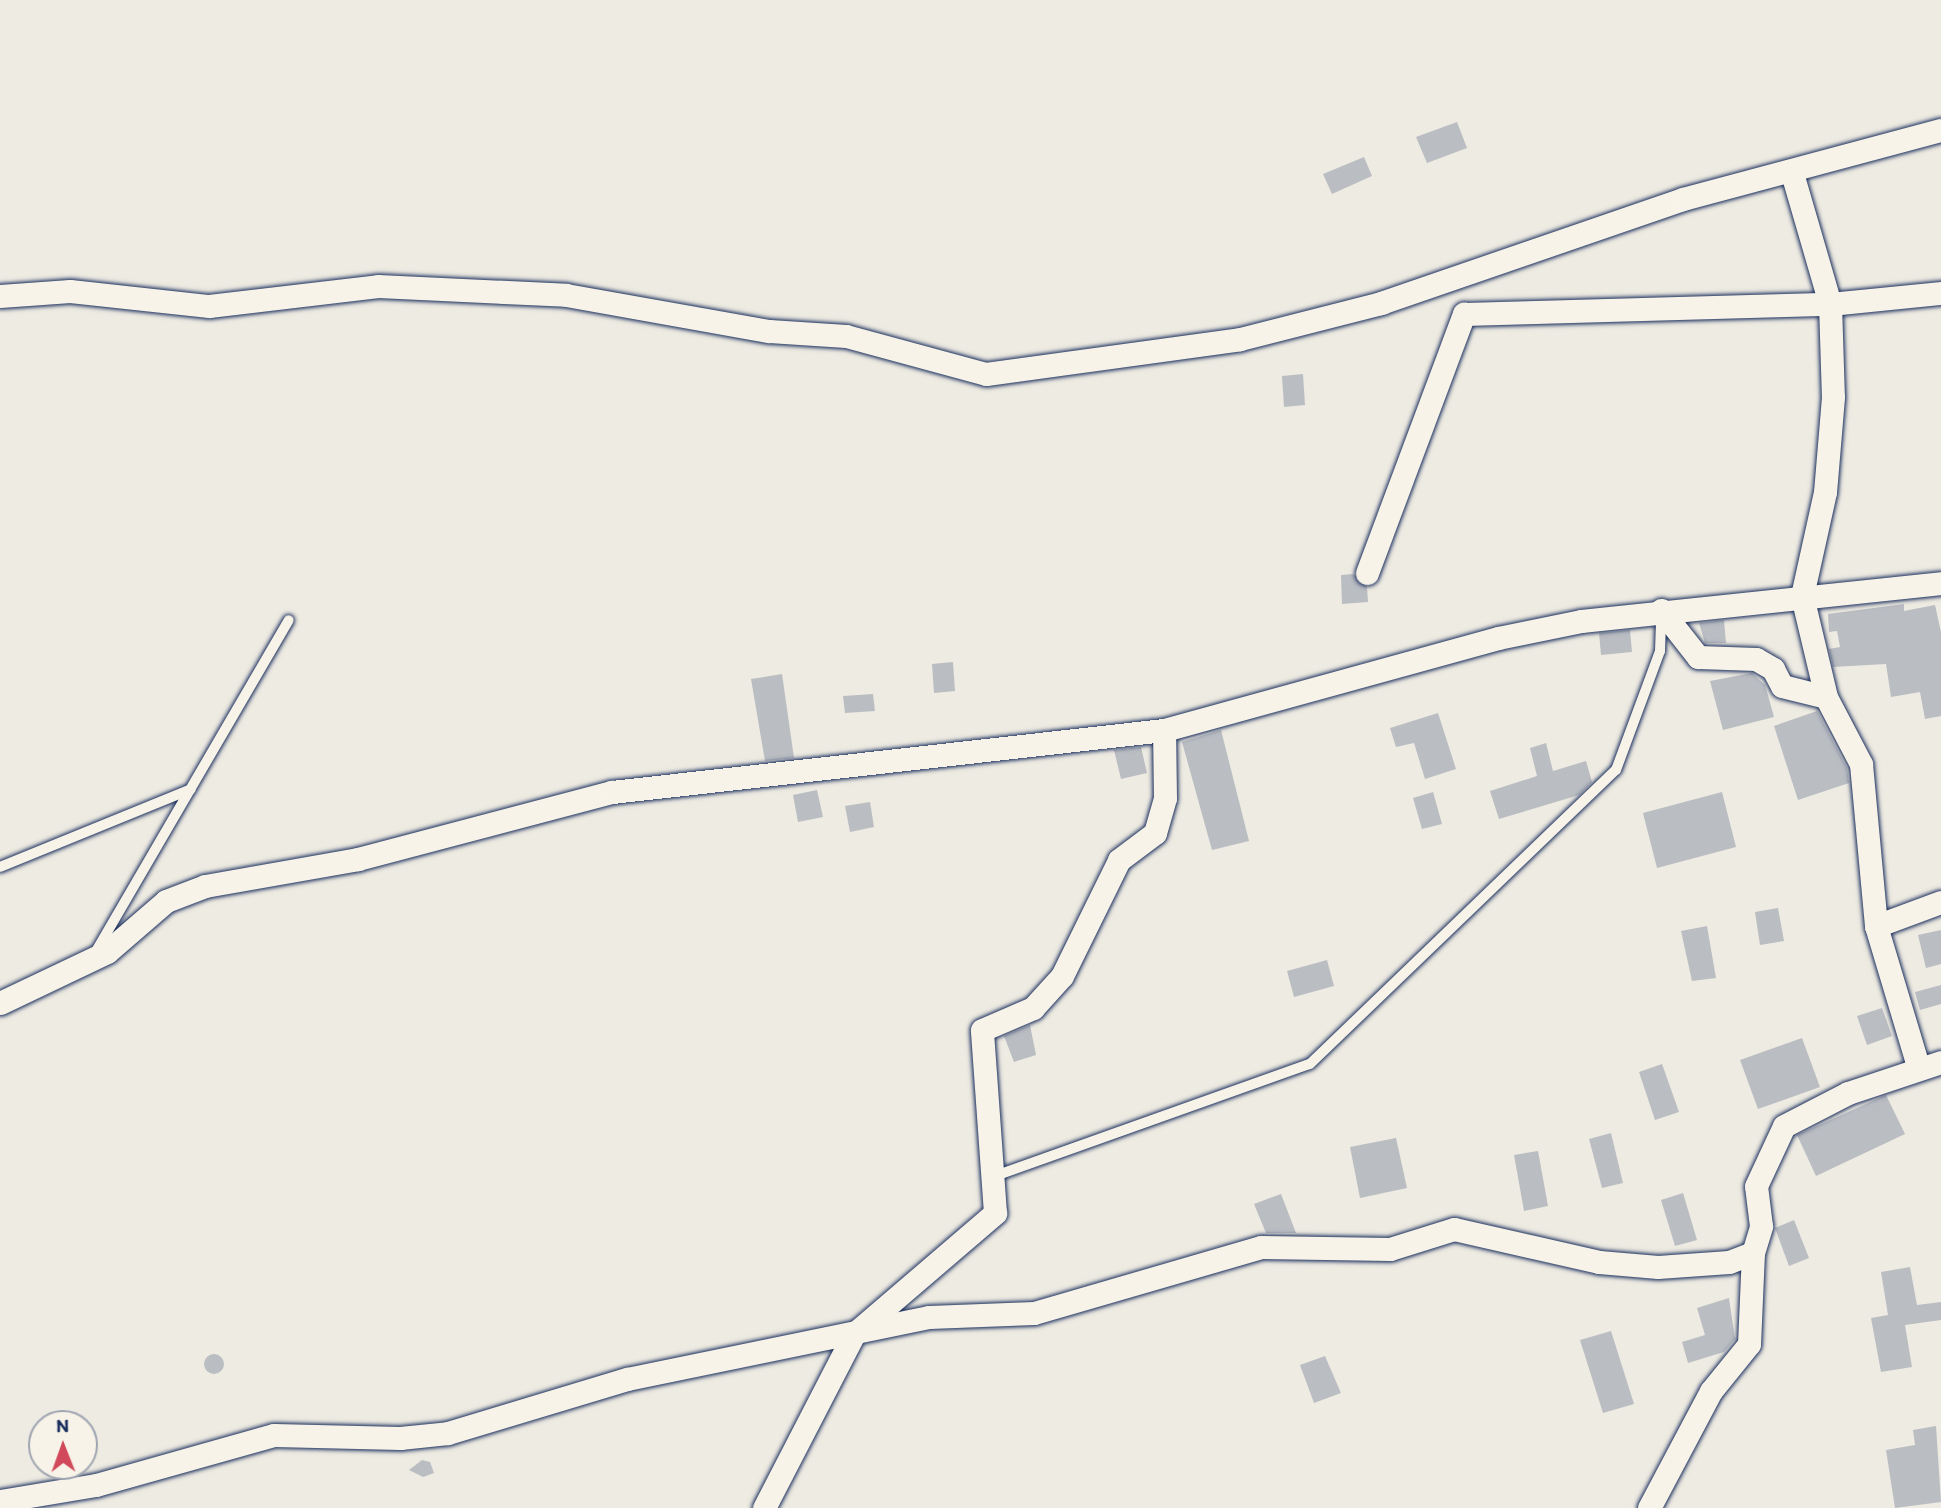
<!DOCTYPE html>
<html>
<head>
<meta charset="utf-8">
<style>
  body { margin:0 }
  #map { position:relative; width:1941px; height:1508px; overflow:hidden; background:#eeebe2; font-family:Itim,sans-serif }
  div>[style] { position:absolute }
  .building>* { inset:0; background:#babdc2 }
  .round { border-radius:50% }
  .roads { filter:drop-shadow(0 0 2px #1b2f5e) drop-shadow(0 0 2px #1b2f5e) }
  .service>* { height:10px; margin:-5px; padding:0 5px; transform-origin:5px; border-radius:5px; background:#f7f3e8 }
  .minor>* { height:23px; margin:-11.5px; padding:0 11.5px; transform-origin:11.5px; border-radius:11.5px; background:#f7f3e8 }
  span { translate:-50% -50%; white-space:nowrap; text-align:center; line-height:1.15; -webkit-text-stroke:5px #f7f3e8; paint-order:stroke }
  .north { position:absolute; left:28px; top:1410px; width:70px; height:70px; box-sizing:border-box; background:#f7f3e8; border:2px solid #9fa5b1; border-radius:50%; rotate:359deg; font-size:19px; font-weight:700; line-height:28px; text-align:center; color:#1b2f5e }
  .north::after { content:''; display:block; margin:auto; width:24px; height:32px; background:#d1495b; clip-path:polygon(50% 0,100% 100%,50% 72%,0 100%) }
</style>
</head>
<body>
<div id="map">
  <div class="building">
    <div style="clip-path:polygon(1457px 122px,1467px 148px,1427px 163px,1416px 137px)"></div>
    <div style="clip-path:polygon(1364px 157px,1372px 176px,1332px 194px,1323px 174px)"></div>
    <div style="clip-path:polygon(1303px 374px,1305px 405px,1284px 407px,1282px 376px)"></div>
    <div style="clip-path:polygon(1353px 574px,1367px 587px,1368px 602px,1342px 604px,1341px 575px)"></div>
    <div style="clip-path:polygon(1904px 604px,1904px 611px,1935px 605px,1941px 632px,1941px 716px,1925px 719px,1920px 692px,1891px 697px,1886px 664px,1833px 667px,1829px 649px,1840px 647px,1837px 631px,1829px 632px,1828px 614px)"></div>
    <div style="clip-path:polygon(1724px 620px,1726px 643px,1705px 643px,1699px 623px)"></div>
    <div style="clip-path:polygon(1630px 630px,1632px 652px,1601px 655px,1599px 633px)"></div>
    <div style="clip-path:polygon(953px 662px,955px 691px,934px 693px,932px 664px)"></div>
    <div style="clip-path:polygon(1752px 673px,1765px 685px,1774px 717px,1723px 730px,1710px 681px)"></div>
    <div style="clip-path:polygon(782px 674px,794px 758px,765px 761px,751px 679px)"></div>
    <div style="clip-path:polygon(873px 694px,875px 711px,845px 713px,843px 696px)"></div>
    <div style="clip-path:polygon(1817px 711px,1847px 768px,1849px 783px,1798px 800px,1774px 726px)"></div>
    <div style="clip-path:polygon(1438px 713px,1456px 769px,1425px 779px,1414px 743px,1396px 747px,1390px 728px)"></div>
    <div style="clip-path:polygon(1221px 730px,1249px 841px,1212px 850px,1182px 742px)"></div>
    <div style="clip-path:polygon(1546px 743px,1553px 771px,1586px 761px,1592px 782px,1579px 795px,1499px 819px,1490px 791px,1537px 776px,1530px 748px)"></div>
    <div style="clip-path:polygon(1141px 747px,1147px 773px,1121px 779px,1114px 750px)"></div>
    <div style="clip-path:polygon(817px 790px,823px 817px,798px 822px,793px 795px)"></div>
    <div style="clip-path:polygon(1433px 792px,1442px 824px,1422px 829px,1413px 798px)"></div>
    <div style="clip-path:polygon(1722px 792px,1736px 847px,1657px 868px,1643px 813px)"></div>
    <div style="clip-path:polygon(870px 802px,874px 827px,850px 832px,845px 806px)"></div>
    <div style="clip-path:polygon(1778px 908px,1784px 941px,1760px 945px,1755px 912px)"></div>
    <div style="clip-path:polygon(1707px 926px,1716px 978px,1692px 981px,1681px 931px)"></div>
    <div style="clip-path:polygon(1941px 930px,1941px 964px,1926px 968px,1918px 935px)"></div>
    <div style="clip-path:polygon(1327px 960px,1334px 986px,1294px 997px,1287px 971px)"></div>
    <div style="clip-path:polygon(1941px 985px,1941px 1004px,1920px 1010px,1915px 992px)"></div>
    <div style="clip-path:polygon(1882px 1008px,1892px 1036px,1867px 1045px,1857px 1016px)"></div>
    <div style="clip-path:polygon(1030px 1025px,1036px 1055px,1014px 1062px,1004px 1036px)"></div>
    <div style="clip-path:polygon(1802px 1038px,1820px 1087px,1758px 1109px,1740px 1060px)"></div>
    <div style="clip-path:polygon(1662px 1064px,1679px 1112px,1655px 1120px,1639px 1072px)"></div>
    <div style="clip-path:polygon(1886px 1095px,1905px 1134px,1816px 1176px,1797px 1135px)"></div>
    <div style="clip-path:polygon(1611px 1133px,1623px 1183px,1602px 1188px,1589px 1139px)"></div>
    <div style="clip-path:polygon(1396px 1138px,1407px 1188px,1360px 1198px,1350px 1147px)"></div>
    <div style="clip-path:polygon(1538px 1151px,1548px 1206px,1524px 1211px,1514px 1155px)"></div>
    <div style="clip-path:polygon(1683px 1193px,1697px 1240px,1675px 1246px,1661px 1200px)"></div>
    <div style="clip-path:polygon(1281px 1194px,1296px 1233px,1266px 1233px,1254px 1204px)"></div>
    <div style="clip-path:polygon(1794px 1220px,1809px 1258px,1789px 1266px,1775px 1228px)"></div>
    <div style="clip-path:polygon(1910px 1267px,1917px 1305px,1941px 1302px,1941px 1320px,1905px 1325px,1912px 1367px,1881px 1372px,1871px 1318px,1888px 1315px,1881px 1272px)"></div>
    <div style="clip-path:polygon(1729px 1298px,1735px 1339px,1724px 1352px,1688px 1363px,1682px 1342px,1705px 1335px,1697px 1308px)"></div>
    <div style="clip-path:polygon(1611px 1331px,1634px 1404px,1603px 1413px,1580px 1340px)"></div>
    <div class="round" style="left:204px;top:1354px;width:20px;height:20px"></div>
    <div style="clip-path:polygon(1325px 1356px,1341px 1393px,1314px 1403px,1300px 1365px)"></div>
    <div style="clip-path:polygon(1936px 1426px,1941px 1502px,1895px 1508px,1886px 1450px,1915px 1445px,1913px 1430px)"></div>
    <div style="clip-path:polygon(422px 1460px,430px 1462px,434px 1473px,423px 1477px,409px 1470px)"></div>
  </div>
  <div class="roads">
    <div class="service">
      <div style="left:0;top:867px;width:206px;rotate:-22.2deg"></div>
      <div style="left:95px;top:953px;width:385px;rotate:-59.8deg"></div>
      <div style="left:992px;top:1177px;width:337px;rotate:-19.6deg"></div>
      <div style="left:1310px;top:1064px;width:424px;rotate:-43.9deg"></div>
      <div style="left:1616px;top:770px;width:127px;rotate:-69.7deg"></div>
      <div style="left:1660px;top:651px;width:36px;rotate:-88deg"></div>
    </div>
    <div class="minor">
      <div style="left:1792px;top:173px;width:136px;rotate:73.8deg"></div>
      <div style="left:1830px;top:304px;width:93px;rotate:88.2deg"></div>
      <div style="left:1833px;top:397px;width:95px;rotate:94.8deg"></div>
      <div style="left:1825px;top:492px;width:107px;rotate:102.5deg"></div>
      <div style="left:1802px;top:596px;width:104px;rotate:76.6deg"></div>
      <div style="left:0;top:296px;width:70px;rotate:-4.1deg"></div>
      <div style="left:70px;top:291px;width:140px;rotate:6.2deg"></div>
      <div style="left:209px;top:306px;width:170px;rotate:-6.7deg"></div>
      <div style="left:378px;top:286px;width:188px;rotate:2.7deg"></div>
      <div style="left:566px;top:295px;width:206px;rotate:10.1deg"></div>
      <div style="left:769px;top:331px;width:77px;rotate:3.7deg"></div>
      <div style="left:846px;top:336px;width:145px;rotate:15.2deg"></div>
      <div style="left:986px;top:374px;width:256px;rotate:-7.8deg"></div>
      <div style="left:1240px;top:339px;width:146px;rotate:-14.3deg"></div>
      <div style="left:1381px;top:303px;width:319px;rotate:-19deg"></div>
      <div style="left:1683px;top:199px;width:267px;rotate:-15deg"></div>
      <div style="left:1367px;top:573px;width:277px;rotate:-69.5deg"></div>
      <div style="left:1464px;top:314px;width:366px;rotate:-1.6deg"></div>
      <div style="left:1830px;top:304px;width:112px;rotate:-5.7deg"></div>
      <div style="left:1661px;top:610px;width:60px;rotate:51.8deg"></div>
      <div style="left:1698px;top:657px;width:58px;rotate:2deg"></div>
      <div style="left:1756px;top:659px;width:20px;rotate:30deg"></div>
      <div style="left:1773px;top:669px;width:19px;rotate:62deg"></div>
      <div style="left:1782px;top:686px;width:45px;rotate:14deg"></div>
      <div style="left:1826px;top:697px;width:76px;rotate:62.4deg"></div>
      <div style="left:1861px;top:764px;width:163px;rotate:84.7deg"></div>
      <div style="left:1876px;top:926px;width:146px;rotate:73.3deg"></div>
      <div style="left:1876px;top:926px;width:69px;rotate:-20.3deg"></div>
      <div style="left:0;top:1003px;width:119px;rotate:-25.5deg"></div>
      <div style="left:107px;top:952px;width:78px;rotate:-40.8deg"></div>
      <div style="left:166px;top:901px;width:42px;rotate:-21deg"></div>
      <div style="left:205px;top:886px;width:155px;rotate:-10deg"></div>
      <div style="left:358px;top:859px;width:263px;rotate:-14.8deg"></div>
      <div style="left:612px;top:792px;width:555px;rotate:-6.41deg"></div>
      <div style="left:1164px;top:730px;width:346px;rotate:-15.4deg"></div>
      <div style="left:1498px;top:638px;width:85px;rotate:-11.6deg"></div>
      <div style="left:1581px;top:621px;width:362px;rotate:-6deg"></div>
      <div style="left:0;top:1501px;width:97px;rotate:-9.5deg"></div>
      <div style="left:96px;top:1485px;width:185px;rotate:-15.7deg"></div>
      <div style="left:274px;top:1435px;width:126px;rotate:1.4deg"></div>
      <div style="left:400px;top:1438px;width:48px;rotate:-5.9deg"></div>
      <div style="left:448px;top:1433px;width:187px;rotate:-16.8deg"></div>
      <div style="left:627px;top:1379px;width:308px;rotate:-11.6deg"></div>
      <div style="left:929px;top:1317px;width:105px;rotate:-2.2deg"></div>
      <div style="left:1034px;top:1313px;width:236px;rotate:-16.2deg"></div>
      <div style="left:1261px;top:1247px;width:129px;rotate:0.9deg"></div>
      <div style="left:1390px;top:1249px;width:67px;rotate:-17.4deg"></div>
      <div style="left:1454px;top:1229px;width:149px;rotate:12.8deg"></div>
      <div style="left:1599px;top:1262px;width:59px;rotate:4.8deg"></div>
      <div style="left:1658px;top:1267px;width:71px;rotate:-4deg"></div>
      <div style="left:1729px;top:1262px;width:26px;rotate:-21deg"></div>
      <div style="left:1753px;top:1253px;width:28px;rotate:-73deg"></div>
      <div style="left:1761px;top:1226px;width:40px;rotate:-97.1deg"></div>
      <div style="left:1756px;top:1186px;width:66px;rotate:-65deg"></div>
      <div style="left:1784px;top:1126px;width:72px;rotate:-27.3deg"></div>
      <div style="left:1848px;top:1093px;width:98px;rotate:-18.4deg"></div>
      <div style="left:764px;top:1508px;width:196px;rotate:-62.7deg"></div>
      <div style="left:854px;top:1334px;width:186px;rotate:-40.6deg"></div>
      <div style="left:995px;top:1213px;width:183px;rotate:-94.1deg"></div>
      <div style="left:982px;top:1030px;width:56px;rotate:-23.3deg"></div>
      <div style="left:1033px;top:1008px;width:43px;rotate:-47.8deg"></div>
      <div style="left:1062px;top:976px;width:129px;rotate:-63.8deg"></div>
      <div style="left:1119px;top:860px;width:45px;rotate:-36.9deg"></div>
      <div style="left:1155px;top:833px;width:36px;rotate:-74deg"></div>
      <div style="left:1165px;top:798px;width:68px;rotate:-90.8deg"></div>
      <div style="left:1649px;top:1508px;width:132px;rotate:-62.1deg"></div>
      <div style="left:1711px;top:1391px;width:60px;rotate:-51deg"></div>
      <div style="left:1749px;top:1344px;width:91px;rotate:-87.5deg"></div>
    </div>
  </div>
  <div class="north">N</div>
</div>
</body>
</html>
